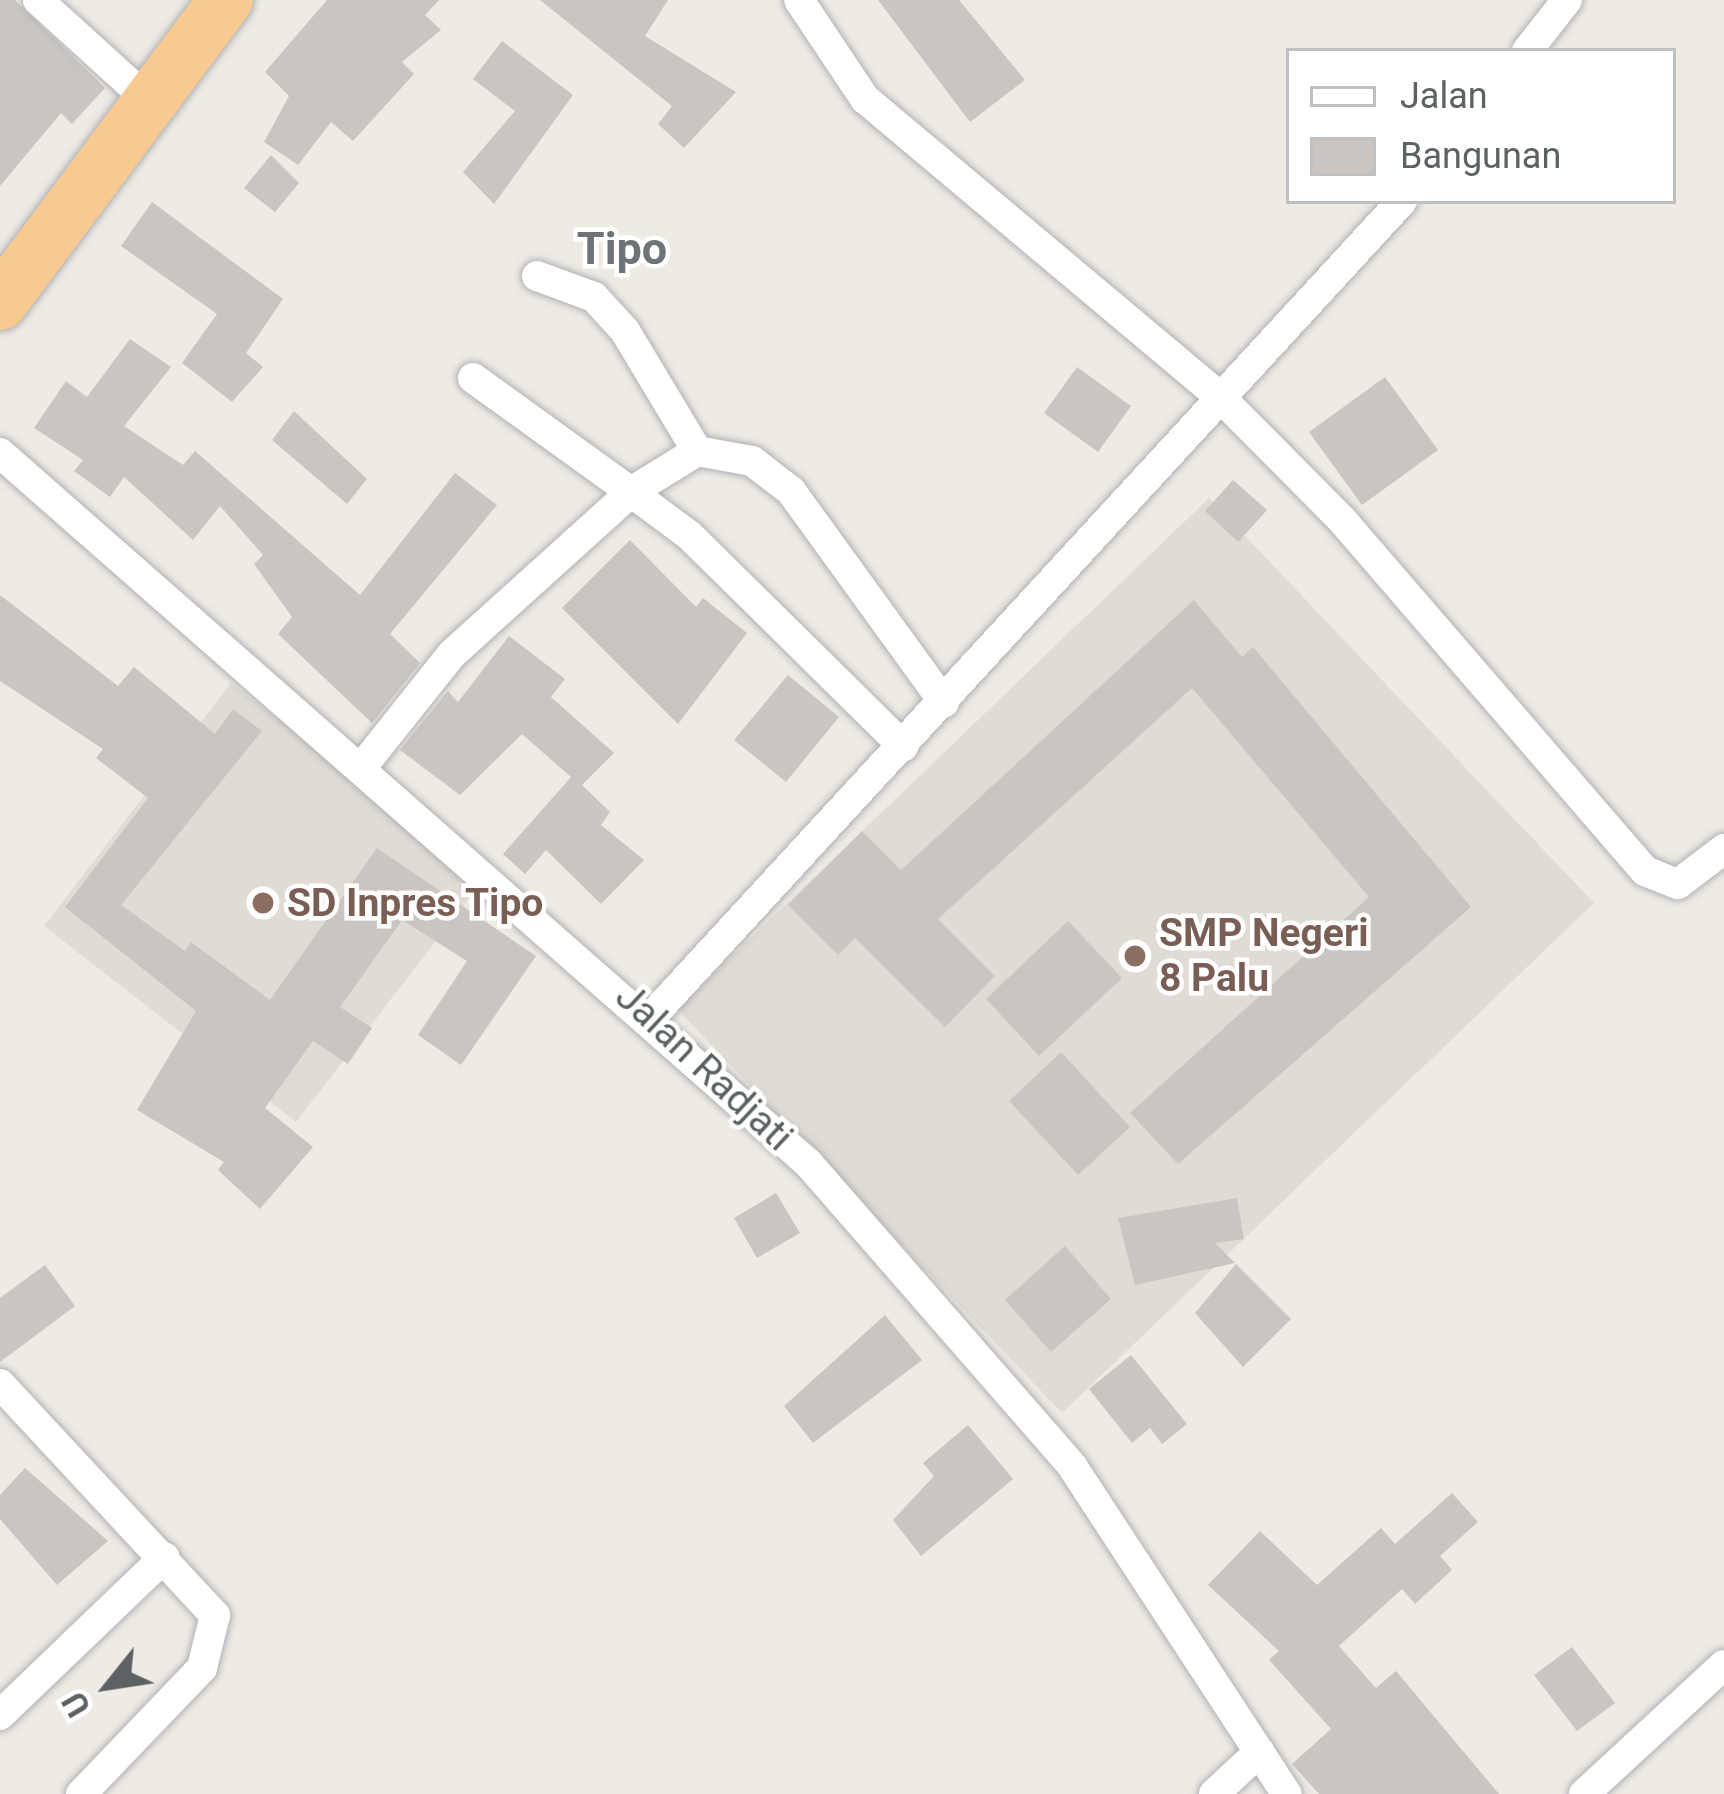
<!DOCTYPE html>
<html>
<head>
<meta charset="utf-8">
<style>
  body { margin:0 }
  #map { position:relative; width:1724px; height:1794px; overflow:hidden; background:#eeeae4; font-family:Roboto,sans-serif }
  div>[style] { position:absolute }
  .education>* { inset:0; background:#e1dbd5 }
  .building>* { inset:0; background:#cac5c1 }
  .roads { filter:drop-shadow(0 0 3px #afb3b6) drop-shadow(0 0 3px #afb3b6) }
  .street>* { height:30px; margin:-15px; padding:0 15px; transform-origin:15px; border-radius:15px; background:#fff }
  .highway>* { height:54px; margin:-27px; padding:0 27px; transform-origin:27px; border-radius:27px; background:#f8ca91 }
  .dots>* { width:33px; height:33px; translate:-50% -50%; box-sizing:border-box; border:6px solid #fff; border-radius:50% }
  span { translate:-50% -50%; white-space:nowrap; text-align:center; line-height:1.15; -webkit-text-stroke:9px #fff; paint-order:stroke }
  .education-label { font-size:39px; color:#785e54; font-weight:700 }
  .left { translate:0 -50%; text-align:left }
  .street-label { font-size:39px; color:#5c6164 }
  .quarter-label { font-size:45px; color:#6d7376; font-weight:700 }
  .legend { position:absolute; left:1286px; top:48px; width:390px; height:156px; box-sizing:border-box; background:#fff; border:3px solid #bec0c1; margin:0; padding:15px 21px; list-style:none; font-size:36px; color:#5c6164 }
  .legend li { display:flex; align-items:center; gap:24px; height:60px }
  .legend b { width:60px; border:3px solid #bec0c1 }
  .north { position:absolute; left:48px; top:1626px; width:120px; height:120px; -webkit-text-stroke:9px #fff; paint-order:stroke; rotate:240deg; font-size:33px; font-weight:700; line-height:48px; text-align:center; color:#5c6164 }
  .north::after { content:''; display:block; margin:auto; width:42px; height:54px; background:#5c6164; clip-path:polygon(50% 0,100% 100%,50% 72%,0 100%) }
</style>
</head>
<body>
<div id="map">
  <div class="education">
    <div style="clip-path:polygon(1209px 498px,1594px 903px,1062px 1413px,677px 1009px)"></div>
    <div style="clip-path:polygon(231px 683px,483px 880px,296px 1122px,44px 926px)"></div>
  </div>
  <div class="building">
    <div style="clip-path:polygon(0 0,15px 0,105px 88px,72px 124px,61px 113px,0 186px)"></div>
    <div style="clip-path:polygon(327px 0,439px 0,425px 15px,441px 30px,402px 62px,414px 74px,353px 141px,331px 122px,298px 165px,264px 142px,289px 96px,265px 72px)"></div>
    <div style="clip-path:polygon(540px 0,668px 0,645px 36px,736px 92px,684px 148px,658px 124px,672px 106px)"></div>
    <div style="clip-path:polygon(878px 0,959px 0,1025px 80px,970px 122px)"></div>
    <div style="clip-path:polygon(502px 41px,573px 95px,494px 204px,463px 172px,515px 111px,473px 79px)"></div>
    <div style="clip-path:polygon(271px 155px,299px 183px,275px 212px,244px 188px)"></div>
    <div style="clip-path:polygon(152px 202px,283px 299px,246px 353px,263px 367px,232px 402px,182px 363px,217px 314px,121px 246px)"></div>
    <div style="clip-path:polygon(130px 339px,171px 367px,124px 426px,183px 465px,195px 451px,360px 595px,455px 473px,497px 505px,390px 634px,420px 663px,372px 723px,278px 634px,292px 617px,254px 564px,263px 555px,220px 506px,193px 540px,124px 477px,110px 497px,74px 471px,83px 460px,34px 428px,66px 381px,87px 397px)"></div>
    <div style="clip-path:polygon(1077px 367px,1131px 406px,1098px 452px,1044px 413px)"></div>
    <div style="clip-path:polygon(1385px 377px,1438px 450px,1362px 505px,1309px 432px)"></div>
    <div style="clip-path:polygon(294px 411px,367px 479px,347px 504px,272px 440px)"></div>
    <div style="clip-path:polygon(1233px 480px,1267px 510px,1238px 542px,1205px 511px)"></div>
    <div style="clip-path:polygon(630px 540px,696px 607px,703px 598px,747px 633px,678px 724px,562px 608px)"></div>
    <div style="clip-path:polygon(0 595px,118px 686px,134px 667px,215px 734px,233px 709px,262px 731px,121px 905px,185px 951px,191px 942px,270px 1000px,377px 848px,536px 956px,461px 1065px,418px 1035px,467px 961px,402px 920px,340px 1007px,372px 1028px,348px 1064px,313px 1041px,265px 1108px,313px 1147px,260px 1209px,218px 1170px,224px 1162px,137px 1110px,196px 1011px,65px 907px,148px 798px,96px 758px,103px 749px,0 681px)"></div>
    <div style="clip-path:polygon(1194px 600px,1242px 657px,1253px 647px,1471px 907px,1178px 1164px,1130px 1113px,1369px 897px,1192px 688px,938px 919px,995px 976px,945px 1027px,855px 938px,838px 955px,788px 905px,862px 831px,901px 870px)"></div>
    <div style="clip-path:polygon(509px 636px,565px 679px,551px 697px,614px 753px,582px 785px,610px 812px,601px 825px,644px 860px,601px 904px,546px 850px,525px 874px,503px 854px,571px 777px,522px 734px,460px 795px,400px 750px,448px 691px,458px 702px)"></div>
    <div style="clip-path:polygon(788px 675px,839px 717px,786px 782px,734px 740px)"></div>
    <div style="clip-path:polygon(1068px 921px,1122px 978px,1039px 1056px,986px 999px)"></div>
    <div style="clip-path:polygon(1061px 1052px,1130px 1127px,1078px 1175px,1009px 1101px)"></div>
    <div style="clip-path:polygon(776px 1193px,800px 1233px,757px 1258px,734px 1218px)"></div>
    <div style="clip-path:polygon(1237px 1198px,1244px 1239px,1215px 1243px,1235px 1263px,1135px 1285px,1118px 1218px)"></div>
    <div style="clip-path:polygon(1065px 1246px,1111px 1299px,1051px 1352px,1005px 1300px)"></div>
    <div style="clip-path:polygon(1236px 1264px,1291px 1319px,1243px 1367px,1195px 1313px)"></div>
    <div style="clip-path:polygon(45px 1265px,75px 1306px,0 1362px,0 1298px)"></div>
    <div style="clip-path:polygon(885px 1315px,922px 1360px,813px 1443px,784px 1406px)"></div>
    <div style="clip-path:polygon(1131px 1355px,1187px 1424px,1162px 1444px,1150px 1428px,1132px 1443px,1089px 1389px)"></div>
    <div style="clip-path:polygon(968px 1425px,1013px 1479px,921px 1556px,893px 1520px,934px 1476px,923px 1463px)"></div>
    <div style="clip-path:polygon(25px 1468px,108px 1541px,57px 1585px,0 1519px,0 1495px)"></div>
    <div style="clip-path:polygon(1452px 1493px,1478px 1522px,1440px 1556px,1452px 1570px,1415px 1604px,1402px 1589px,1339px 1646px,1376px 1688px,1396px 1671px,1499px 1794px,1319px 1794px,1292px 1764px,1331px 1729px,1269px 1660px,1279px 1651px,1208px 1585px,1260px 1531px,1317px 1585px,1381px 1528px,1395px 1544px)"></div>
    <div style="clip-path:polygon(1572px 1647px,1615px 1703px,1577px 1731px,1534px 1675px)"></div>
  </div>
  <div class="roads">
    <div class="street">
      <div style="left:38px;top:0;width:151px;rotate:42.3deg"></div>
      <div style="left:799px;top:0;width:119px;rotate:56.3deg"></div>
      <div style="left:865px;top:99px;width:463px;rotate:40deg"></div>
      <div style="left:1220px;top:397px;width:173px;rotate:45.2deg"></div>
      <div style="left:1342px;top:520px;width:464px;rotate:49.2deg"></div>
      <div style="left:1645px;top:871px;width:35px;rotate:22deg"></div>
      <div style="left:1678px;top:884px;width:58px;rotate:-37.3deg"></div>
      <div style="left:1527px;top:51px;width:65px;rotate:-51.9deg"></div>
      <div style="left:537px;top:276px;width:61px;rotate:20.2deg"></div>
      <div style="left:594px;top:297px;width:46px;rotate:47.6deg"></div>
      <div style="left:625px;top:331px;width:140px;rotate:59deg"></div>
      <div style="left:473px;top:378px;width:195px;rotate:35.8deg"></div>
      <div style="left:631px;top:492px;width:78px;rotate:-31.8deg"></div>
      <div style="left:697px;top:451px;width:56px;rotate:10.3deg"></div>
      <div style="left:752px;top:461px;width:49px;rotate:37.6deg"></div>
      <div style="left:791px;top:491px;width:261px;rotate:54.1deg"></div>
      <div style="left:0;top:453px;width:1076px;rotate:41.31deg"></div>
      <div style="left:808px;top:1163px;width:402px;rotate:48.9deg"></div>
      <div style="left:1072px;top:1466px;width:392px;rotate:56.8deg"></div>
      <div style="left:362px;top:767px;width:144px;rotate:-51.5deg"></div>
      <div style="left:452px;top:654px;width:241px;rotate:-42.1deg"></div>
      <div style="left:631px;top:492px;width:72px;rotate:36.6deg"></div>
      <div style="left:689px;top:535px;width:301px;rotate:44.6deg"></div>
      <div style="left:652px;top:1016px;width:1108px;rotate:-47.38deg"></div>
      <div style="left:0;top:1384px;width:316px;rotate:47.1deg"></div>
      <div style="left:215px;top:1615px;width:55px;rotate:103.8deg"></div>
      <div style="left:202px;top:1668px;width:175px;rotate:133.8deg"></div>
      <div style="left:0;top:1715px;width:228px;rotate:-43.8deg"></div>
      <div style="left:1214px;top:1794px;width:62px;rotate:-43deg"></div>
      <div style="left:1584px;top:1794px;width:190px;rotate:-42.7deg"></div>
    </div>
    <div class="highway">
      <div style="left:0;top:303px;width:378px;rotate:-53.3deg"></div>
    </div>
  </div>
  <div class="dots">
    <div style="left:263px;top:903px;background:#8d6e63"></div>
    <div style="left:1135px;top:956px;background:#8d6e63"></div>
  </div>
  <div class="education-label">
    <span class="left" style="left:287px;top:903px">SD Inpres Tipo</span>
    <span class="left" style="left:1159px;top:956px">SMP Negeri<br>8 Palu</span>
  </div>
  <div class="street-label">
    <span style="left:704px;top:1067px;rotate:43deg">Jalan Radjati</span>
  </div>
  <div class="quarter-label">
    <span style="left:622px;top:249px">Tipo</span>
  </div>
  <ul class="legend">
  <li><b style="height:15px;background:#fff"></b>Jalan</li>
  <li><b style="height:33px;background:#cac5c1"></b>Bangunan</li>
  </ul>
  <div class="north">U</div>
</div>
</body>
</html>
